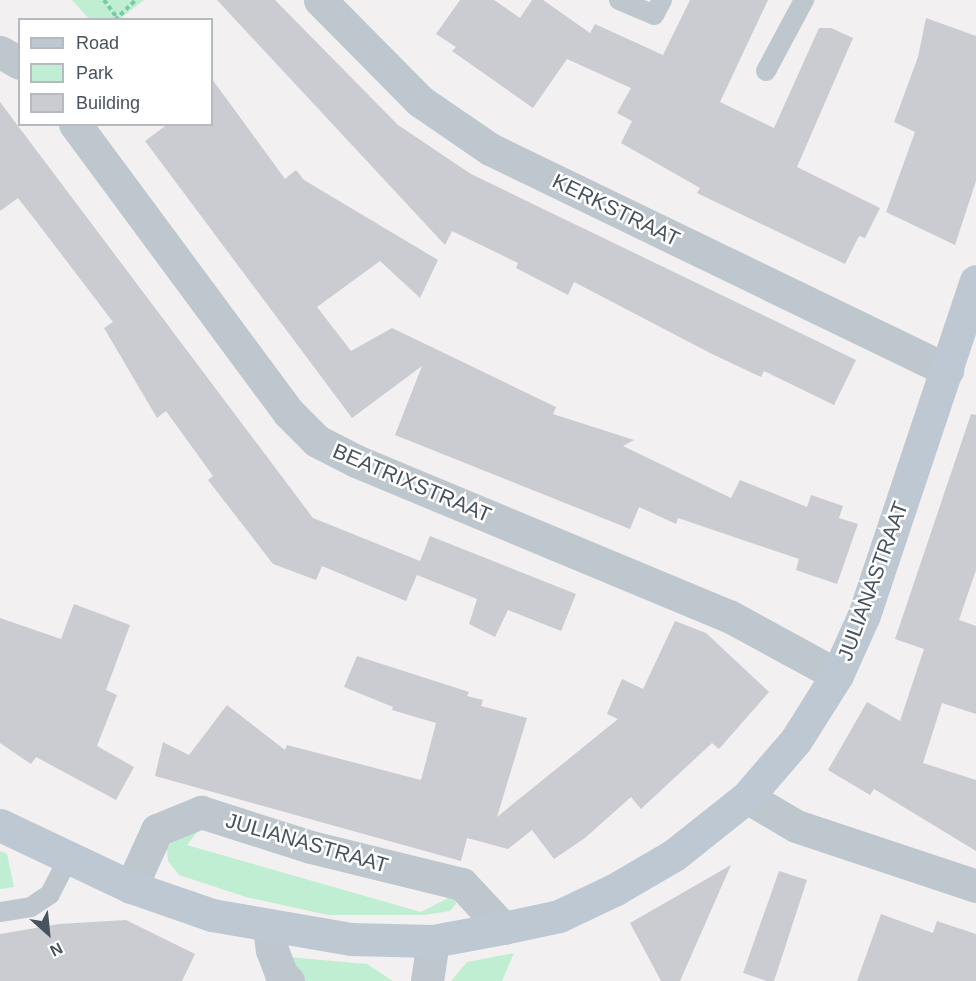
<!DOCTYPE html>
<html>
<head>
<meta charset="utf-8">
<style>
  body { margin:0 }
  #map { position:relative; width:976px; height:981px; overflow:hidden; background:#f2f0f0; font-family:Arial,sans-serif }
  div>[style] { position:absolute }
  .green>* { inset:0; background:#c0eed2 }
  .building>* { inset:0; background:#caccd2 }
  .path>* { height:4px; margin-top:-2px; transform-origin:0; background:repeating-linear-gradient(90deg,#79cba3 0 4.5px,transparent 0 7.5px) }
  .lane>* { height:20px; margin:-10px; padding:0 10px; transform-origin:10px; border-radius:10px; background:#bec7ce }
  .street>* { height:33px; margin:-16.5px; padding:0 16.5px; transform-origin:16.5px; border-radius:16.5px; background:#bec7ce }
  .secondary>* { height:33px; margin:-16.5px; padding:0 16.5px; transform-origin:16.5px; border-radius:16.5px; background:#bec8d3 }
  span { translate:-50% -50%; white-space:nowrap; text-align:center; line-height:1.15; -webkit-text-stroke:5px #fff; paint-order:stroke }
  .street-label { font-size:21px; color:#48535d }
  .legend { position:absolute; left:18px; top:18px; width:195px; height:108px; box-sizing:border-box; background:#fff; border:2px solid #b6babe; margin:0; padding:8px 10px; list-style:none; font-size:18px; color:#48535d }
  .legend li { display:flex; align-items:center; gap:12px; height:30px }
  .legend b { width:30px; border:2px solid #b6babe }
  .north { position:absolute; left:18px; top:903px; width:60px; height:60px; -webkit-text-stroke:4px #fff; paint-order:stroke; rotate:153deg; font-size:16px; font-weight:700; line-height:24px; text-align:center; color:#48535d }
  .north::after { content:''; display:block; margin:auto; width:21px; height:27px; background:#48535d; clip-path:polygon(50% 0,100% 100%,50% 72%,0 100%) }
</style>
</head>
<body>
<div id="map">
  <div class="green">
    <div style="clip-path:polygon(72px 0,144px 0,120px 19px,90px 20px)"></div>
    <div style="clip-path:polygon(202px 826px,187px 845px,421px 912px,454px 895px,456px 904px,450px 911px,425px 915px,328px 915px,246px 897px,179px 875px,168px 861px,167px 849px,174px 838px)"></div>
    <div style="clip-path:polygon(0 851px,7px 854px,14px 887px,0 889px)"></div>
    <div style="clip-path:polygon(514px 953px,502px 981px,451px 981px,467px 962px)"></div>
    <div style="clip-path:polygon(288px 957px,367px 964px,393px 981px,305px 981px,293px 974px)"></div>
  </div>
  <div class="building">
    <div style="clip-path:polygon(217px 0,275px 0,398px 125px,471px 174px,856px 360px,834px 405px,764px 371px,761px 377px,712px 354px,574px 282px,568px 295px,516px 268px,518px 263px,452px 231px,445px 245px)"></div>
    <div style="clip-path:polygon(460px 0,494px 0,520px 18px,532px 0,543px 0,590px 33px,595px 24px,663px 55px,690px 0,768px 0,720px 102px,774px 128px,819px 28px,831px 28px,853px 38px,797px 167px,880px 208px,865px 238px,859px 236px,845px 264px,697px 193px,700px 188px,621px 143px,632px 121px,617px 113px,631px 88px,567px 59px,533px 108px,452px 51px,456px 47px,436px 34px)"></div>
    <div style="clip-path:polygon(926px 18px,976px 36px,976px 181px,955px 245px,886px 212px,915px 132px,894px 122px,918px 57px)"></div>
    <div style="clip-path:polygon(212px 79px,285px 179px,296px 170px,304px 180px,438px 260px,420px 298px,380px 261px,317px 307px,351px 351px,392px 328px,556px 407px,553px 414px,634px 440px,623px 446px,731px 498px,740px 480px,807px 507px,811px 495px,843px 506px,839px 518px,858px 524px,837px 584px,796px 570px,799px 559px,678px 518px,676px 524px,639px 507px,630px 529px,395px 435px,422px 366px,352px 418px,145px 141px,168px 124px,212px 124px)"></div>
    <div style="clip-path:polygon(0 102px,313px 518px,420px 561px,430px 536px,576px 594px,561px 631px,508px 610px,495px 637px,469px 624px,477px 599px,417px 575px,406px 601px,322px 566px,316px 580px,273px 564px,208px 480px,213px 476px,166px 411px,157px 418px,104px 328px,113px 322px,36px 221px,18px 198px,0 211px)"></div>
    <div style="clip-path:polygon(971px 414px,976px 415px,976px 570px,959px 620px,976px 626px,976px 714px,942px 703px,923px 763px,976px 780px,976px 851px,874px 789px,870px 795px,828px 770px,867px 702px,900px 721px,924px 649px,895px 639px)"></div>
    <div style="clip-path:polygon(74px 604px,130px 625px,106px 690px,117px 695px,97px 746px,134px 767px,116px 800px,36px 757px,31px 764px,0 743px,0 618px,61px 639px)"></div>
    <div style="clip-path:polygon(675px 621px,706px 633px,769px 692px,719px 749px,712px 743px,641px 809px,631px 797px,585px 838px,554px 859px,532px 830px,508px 849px,467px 838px,461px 861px,155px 776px,163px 742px,189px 755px,227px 705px,285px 750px,287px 745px,421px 780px,436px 723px,392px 710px,393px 707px,344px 687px,357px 656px,469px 692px,467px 696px,483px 700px,481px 706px,527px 718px,497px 817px,618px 719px,607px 714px,622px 679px,643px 689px)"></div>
    <div style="clip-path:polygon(731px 865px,680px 981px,661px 981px,630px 923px)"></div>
    <div style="clip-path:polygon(779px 871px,807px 880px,774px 981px,767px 981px,743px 973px)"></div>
    <div style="clip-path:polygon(881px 914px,933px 933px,937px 921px,976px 934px,976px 981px,857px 981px)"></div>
    <div style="clip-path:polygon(126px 920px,195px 954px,182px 981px,0 981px,0 934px,59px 924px)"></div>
  </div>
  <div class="path">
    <div style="left:104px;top:0;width:22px;rotate:54deg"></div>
    <div style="left:115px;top:20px;width:29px;rotate:-44deg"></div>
  </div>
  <div class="lane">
    <div style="left:619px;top:0;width:38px;rotate:23deg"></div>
    <div style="left:654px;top:15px;width:17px;rotate:-62deg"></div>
    <div style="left:766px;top:71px;width:81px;rotate:-61.8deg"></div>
    <div style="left:0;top:912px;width:31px;rotate:-9deg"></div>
    <div style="left:31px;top:907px;width:23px;rotate:-34deg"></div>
    <div style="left:50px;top:894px;width:44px;rotate:-62.9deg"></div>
  </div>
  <div class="street">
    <div style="left:320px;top:0;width:142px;rotate:45.3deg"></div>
    <div style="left:420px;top:101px;width:85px;rotate:34.4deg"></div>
    <div style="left:490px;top:149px;width:508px;rotate:25.81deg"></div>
    <div style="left:0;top:52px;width:23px;rotate:29deg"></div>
    <div style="left:75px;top:124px;width:358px;rotate:53.5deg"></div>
    <div style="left:288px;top:412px;width:41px;rotate:45deg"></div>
    <div style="left:317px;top:441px;width:44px;rotate:27.1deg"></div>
    <div style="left:356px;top:461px;width:404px;rotate:22.6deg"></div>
    <div style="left:729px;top:616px;width:123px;rotate:28.6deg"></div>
    <div style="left:747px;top:797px;width:57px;rotate:30.6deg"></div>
    <div style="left:796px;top:826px;width:190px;rotate:18.4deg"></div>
    <div style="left:131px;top:887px;width:63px;rotate:-65.5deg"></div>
    <div style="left:157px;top:830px;width:48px;rotate:-22.2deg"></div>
    <div style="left:201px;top:812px;width:115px;rotate:17.7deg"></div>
    <div style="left:311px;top:847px;width:155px;rotate:13.8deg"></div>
    <div style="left:462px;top:884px;width:60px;rotate:47deg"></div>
    <div style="left:269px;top:927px;width:23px;rotate:83deg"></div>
    <div style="left:272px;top:950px;width:26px;rotate:69deg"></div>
    <div style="left:281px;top:974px;width:10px;rotate:45deg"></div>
    <div style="left:427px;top:981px;width:40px;rotate:-81.5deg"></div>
  </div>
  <div class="secondary">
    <div style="left:0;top:825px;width:145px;rotate:25.3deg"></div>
    <div style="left:131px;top:887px;width:86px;rotate:19.1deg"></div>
    <div style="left:212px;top:915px;width:141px;rotate:9.8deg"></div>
    <div style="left:351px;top:939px;width:82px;rotate:1.4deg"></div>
    <div style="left:433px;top:941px;width:71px;rotate:-10.5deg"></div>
    <div style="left:503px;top:928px;width:57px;rotate:-12.1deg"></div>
    <div style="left:559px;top:916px;width:61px;rotate:-25.3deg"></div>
    <div style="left:614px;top:890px;width:69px;rotate:-30.3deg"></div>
    <div style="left:674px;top:855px;width:93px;rotate:-38.5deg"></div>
    <div style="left:747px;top:797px;width:75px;rotate:-49.3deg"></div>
    <div style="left:796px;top:740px;width:77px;rotate:-57.8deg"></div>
    <div style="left:837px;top:675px;width:66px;rotate:-65.8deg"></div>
    <div style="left:864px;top:615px;width:352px;rotate:-71.5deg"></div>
  </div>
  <div class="street-label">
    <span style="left:616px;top:210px;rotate:26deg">KERKSTRAAT</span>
    <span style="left:412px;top:483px;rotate:23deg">BEATRIXSTRAAT</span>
    <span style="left:873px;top:581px;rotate:-70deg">JULIANASTRAAT</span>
    <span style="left:307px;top:843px;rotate:16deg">JULIANASTRAAT</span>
  </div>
  <ul class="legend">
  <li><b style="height:8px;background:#bec8d3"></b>Road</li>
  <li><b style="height:16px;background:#c0eed2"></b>Park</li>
  <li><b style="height:16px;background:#caccd2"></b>Building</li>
  </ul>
  <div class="north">N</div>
</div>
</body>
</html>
